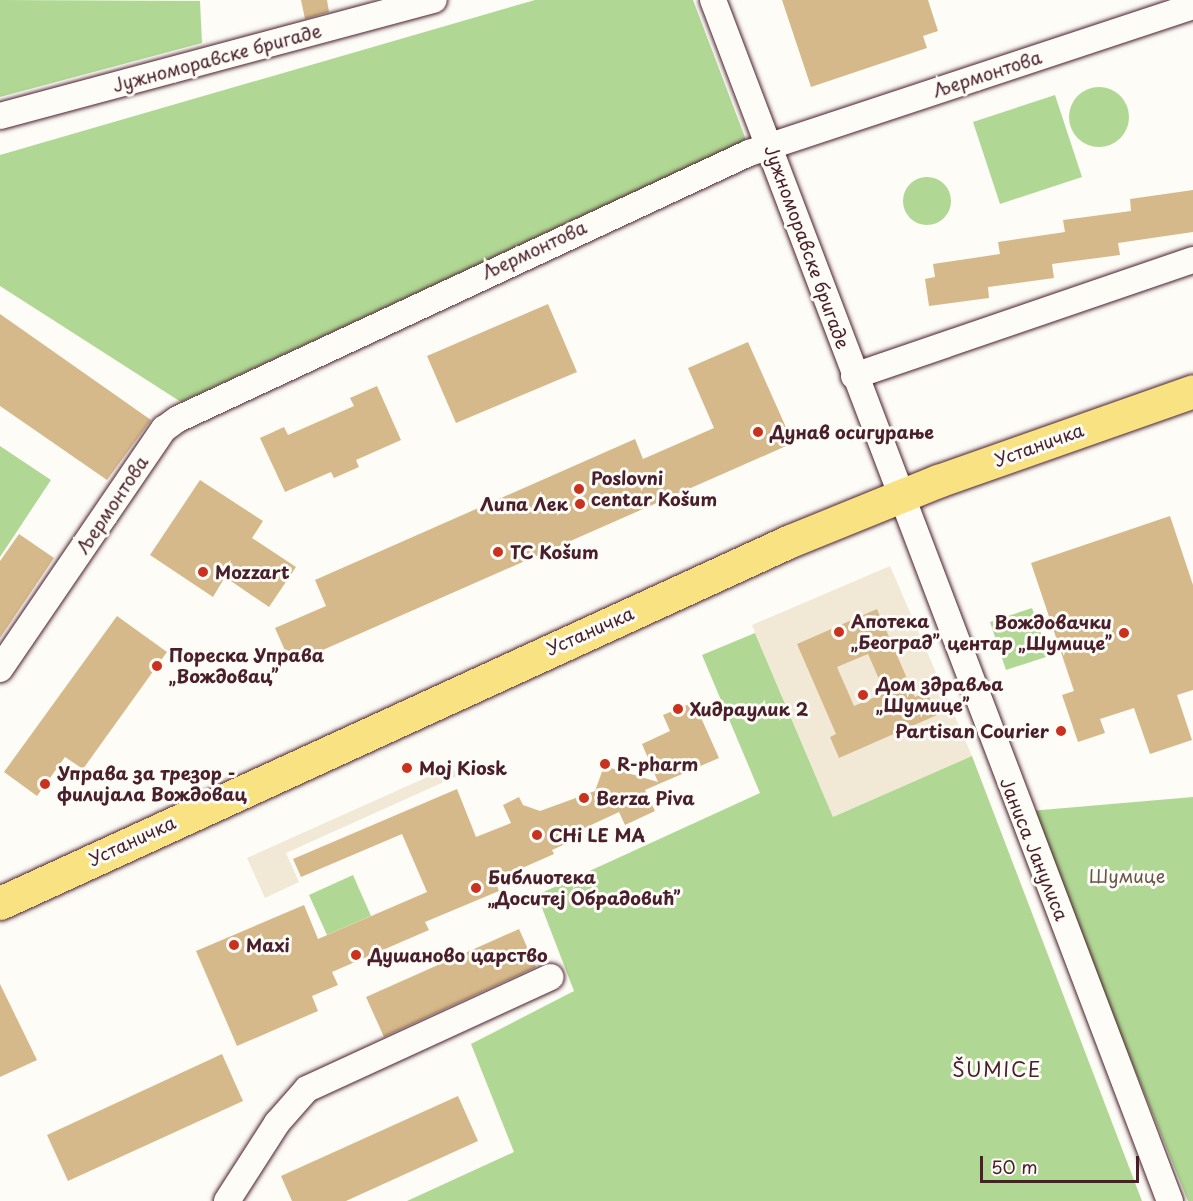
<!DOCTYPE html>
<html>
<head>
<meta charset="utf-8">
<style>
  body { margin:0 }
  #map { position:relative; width:1193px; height:1201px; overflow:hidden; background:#fdfcf7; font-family:"Playpen Sans",sans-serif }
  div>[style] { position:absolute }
  .built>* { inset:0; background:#f1e8d6 }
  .green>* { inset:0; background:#b0d894 }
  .round { border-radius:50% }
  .building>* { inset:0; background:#d6b98a }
  .roads { filter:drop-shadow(0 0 2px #4a1f2b) drop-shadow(0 0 2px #4a1f2b) }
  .minor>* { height:26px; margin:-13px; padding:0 13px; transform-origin:13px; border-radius:13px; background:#fdfcf7 }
  .major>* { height:33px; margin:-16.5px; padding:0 16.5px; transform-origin:16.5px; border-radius:16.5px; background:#f8e281 }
  .dots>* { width:16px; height:16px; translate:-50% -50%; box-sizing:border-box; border:3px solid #fdfcf7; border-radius:50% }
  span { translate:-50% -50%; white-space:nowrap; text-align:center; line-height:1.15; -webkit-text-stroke:6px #fdfcf7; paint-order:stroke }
  .street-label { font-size:18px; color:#4a1f2b }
  .poi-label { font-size:18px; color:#4a1f2b; font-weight:700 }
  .left { translate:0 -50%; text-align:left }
  .right { translate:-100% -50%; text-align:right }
  .park-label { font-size:18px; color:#69564a }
  .neighbourhood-label { font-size:20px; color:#4a1f2b; letter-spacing:1.5px }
  .scale { position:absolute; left:980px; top:1156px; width:159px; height:27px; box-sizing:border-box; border:3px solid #4a1f2b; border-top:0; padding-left:8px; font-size:18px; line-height:21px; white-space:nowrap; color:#4a1f2b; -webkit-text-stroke:4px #fdfcf7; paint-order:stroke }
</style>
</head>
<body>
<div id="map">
  <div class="built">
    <div style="clip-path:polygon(890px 566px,972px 756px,833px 817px,752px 625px)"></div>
    <div style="clip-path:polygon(452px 766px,457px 776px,286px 853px,299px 882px,265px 898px,247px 858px)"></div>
  </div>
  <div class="green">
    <div style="clip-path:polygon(0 0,200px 1px,202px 43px,0 97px)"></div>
    <div style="clip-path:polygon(535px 0,693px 0,746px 140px,181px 402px,0 286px,0 155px)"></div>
    <div class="round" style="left:1069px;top:87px;width:60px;height:60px"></div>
    <div style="clip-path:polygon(1055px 95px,1082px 177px,1000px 204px,973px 122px)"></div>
    <div class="round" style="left:903px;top:177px;width:48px;height:48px"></div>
    <div style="clip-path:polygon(0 446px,51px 480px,0 557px)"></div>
    <div style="clip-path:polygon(1032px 608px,1049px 656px,1006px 670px,990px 622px)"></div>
    <div style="clip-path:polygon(755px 633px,833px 817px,972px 756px,1142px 1201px,407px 1201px,514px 1152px,471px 1044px,574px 991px,537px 895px,760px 793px,702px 655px)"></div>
    <div style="clip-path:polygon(1193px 797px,1193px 1201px,1188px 1201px,1030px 811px)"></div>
    <div style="clip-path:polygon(353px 875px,371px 916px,327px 935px,309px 895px)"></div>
  </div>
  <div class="building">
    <div style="clip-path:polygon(301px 0,327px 0,329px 12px,305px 19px)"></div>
    <div style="clip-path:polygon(782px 0,928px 0,938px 31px,923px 36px,927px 48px,811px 87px)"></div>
    <div style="clip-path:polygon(1193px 190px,1193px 232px,1118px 243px,1120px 255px,1052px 264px,1054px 278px,988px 287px,989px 298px,929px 306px,925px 279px,935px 277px,933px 264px,1000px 254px,998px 242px,1065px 232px,1063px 220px,1131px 211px,1130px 199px)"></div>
    <div style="clip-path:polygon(548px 304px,577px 372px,456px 423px,427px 356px)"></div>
    <div style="clip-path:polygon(0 314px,151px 420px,107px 480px,0 406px)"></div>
    <div style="clip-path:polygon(748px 342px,793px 443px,291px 664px,275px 628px,326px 606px,315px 580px,635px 439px,643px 459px,714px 428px,688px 368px)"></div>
    <div style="clip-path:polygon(377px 386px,401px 440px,356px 460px,359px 467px,334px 478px,331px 472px,285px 492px,260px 438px,284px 427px,288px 435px,354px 406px,350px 398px)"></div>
    <div style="clip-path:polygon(200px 480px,263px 521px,252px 538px,296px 567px,269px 607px,225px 577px,213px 597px,150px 555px)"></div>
    <div style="clip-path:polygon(1170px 516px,1193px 585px,1193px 690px,1177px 695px,1192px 740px,1150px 754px,1134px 708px,1100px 719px,1105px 733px,1078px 742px,1062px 695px,1074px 691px,1031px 563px)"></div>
    <div style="clip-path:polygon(19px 534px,54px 558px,0 638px,0 561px)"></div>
    <div style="clip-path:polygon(evenodd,877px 609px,915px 697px,927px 692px,937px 715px,839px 758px,830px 737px,836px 734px,797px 644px,877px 609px,868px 654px,885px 693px,854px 706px,837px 667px,868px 654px)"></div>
    <div style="clip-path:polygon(117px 616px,167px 652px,83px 769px,65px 757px,37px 796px,4px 772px)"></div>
    <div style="clip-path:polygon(694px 702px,719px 758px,645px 790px,655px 811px,625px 825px,619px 812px,576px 832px,572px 841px,552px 850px,554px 854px,495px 880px,499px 891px,425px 922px,429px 930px,332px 972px,338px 985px,312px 996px,318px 1011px,237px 1046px,196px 951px,304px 905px,318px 939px,427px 892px,402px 834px,301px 877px,293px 859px,457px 789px,476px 837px,511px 823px,503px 805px,519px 797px,523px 805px,540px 811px,595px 791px,604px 766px,658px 782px,642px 744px,670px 731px,663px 715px)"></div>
    <div style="clip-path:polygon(519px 929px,536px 967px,384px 1037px,366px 997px)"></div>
    <div style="clip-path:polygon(0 984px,37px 1060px,0 1077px)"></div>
    <div style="clip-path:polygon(222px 1054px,243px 1101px,68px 1181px,47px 1135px)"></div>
    <div style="clip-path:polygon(458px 1096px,478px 1141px,346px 1201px,292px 1201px,281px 1176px)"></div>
  </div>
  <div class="roads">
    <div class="minor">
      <div style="left:713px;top:0;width:1285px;rotate:69.17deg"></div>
      <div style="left:0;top:116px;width:449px;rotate:-15deg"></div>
      <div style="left:854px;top:376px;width:358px;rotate:-18.9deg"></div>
      <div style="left:0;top:669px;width:291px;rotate:-55.7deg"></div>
      <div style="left:164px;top:429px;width:17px;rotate:-36deg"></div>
      <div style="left:178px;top:419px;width:630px;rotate:-24.98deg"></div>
      <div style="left:749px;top:153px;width:468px;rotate:-18.3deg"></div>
      <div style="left:227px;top:1201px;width:93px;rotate:-57.3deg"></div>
      <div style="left:277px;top:1123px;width:45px;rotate:-48.6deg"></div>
      <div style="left:307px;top:1089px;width:268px;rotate:-24.7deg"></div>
    </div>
    <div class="major">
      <div style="left:0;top:903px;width:869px;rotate:-24.62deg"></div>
      <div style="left:790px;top:541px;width:160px;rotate:-22.1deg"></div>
      <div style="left:938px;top:481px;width:270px;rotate:-19.4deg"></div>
    </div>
  </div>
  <div class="dots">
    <div style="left:758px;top:432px;background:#c8321e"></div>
    <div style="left:579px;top:489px;background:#c8321e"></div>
    <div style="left:580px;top:504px;background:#c8321e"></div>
    <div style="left:498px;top:552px;background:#c8321e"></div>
    <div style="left:203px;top:572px;background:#c8321e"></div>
    <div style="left:839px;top:632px;background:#c8321e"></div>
    <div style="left:1124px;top:633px;background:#c8321e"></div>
    <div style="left:157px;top:666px;background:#c8321e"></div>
    <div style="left:863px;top:695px;background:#c8321e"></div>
    <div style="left:678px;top:709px;background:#c8321e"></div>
    <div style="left:1061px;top:731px;background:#c8321e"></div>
    <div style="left:605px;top:764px;background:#c8321e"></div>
    <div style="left:407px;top:768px;background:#c8321e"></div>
    <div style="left:45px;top:784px;background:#c8321e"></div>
    <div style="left:584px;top:798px;background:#c8321e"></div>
    <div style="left:537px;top:835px;background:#c8321e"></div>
    <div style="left:476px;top:888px;background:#c8321e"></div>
    <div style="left:234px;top:945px;background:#c8321e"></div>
    <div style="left:356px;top:955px;background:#c8321e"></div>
  </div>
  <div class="street-label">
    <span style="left:217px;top:58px;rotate:-15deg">Јужноморавске бригаде</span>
    <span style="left:987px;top:74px;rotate:-18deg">Љермонтова</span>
    <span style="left:807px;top:247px;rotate:70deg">Јужноморавске бригаде</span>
    <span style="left:534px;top:250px;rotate:-25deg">Љермонтова</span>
    <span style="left:1039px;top:445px;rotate:-20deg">Устаничка</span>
    <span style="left:112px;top:505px;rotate:-56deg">Љермонтова</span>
    <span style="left:590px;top:631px;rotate:-24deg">Устаничка</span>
    <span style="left:132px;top:841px;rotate:-25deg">Устаничка</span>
    <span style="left:1034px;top:849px;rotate:68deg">Јаниса Јанулиса</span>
  </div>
  <div class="poi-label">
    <span class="left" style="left:770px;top:432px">Дунав осигурање</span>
    <span class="left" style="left:591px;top:489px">Poslovni<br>centar Košum</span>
    <span class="right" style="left:568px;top:504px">Липа Лек</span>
    <span class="left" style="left:510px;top:552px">TC Košum</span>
    <span class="left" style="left:215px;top:572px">Mozzart</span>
    <span class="left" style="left:851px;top:632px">Апотека<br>„Београд”</span>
    <span class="right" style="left:1112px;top:633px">Вождовачки<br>центар „Шумице”</span>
    <span class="left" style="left:169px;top:666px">Пореска Управа<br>„Вождовац”</span>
    <span class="left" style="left:876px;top:695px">Дом здравља<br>„Шумице”</span>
    <span class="left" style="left:690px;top:709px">Хидраулик 2</span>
    <span class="right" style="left:1049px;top:731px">Partisan Courier</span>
    <span class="left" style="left:617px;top:764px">R-pharm</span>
    <span class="left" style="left:419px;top:768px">Moj Kiosk</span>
    <span class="left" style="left:57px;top:784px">Управа за трезор -<br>филијала Вождовац</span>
    <span class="left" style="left:596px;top:798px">Berza Piva</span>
    <span class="left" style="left:549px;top:835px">CHi LE MA</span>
    <span class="left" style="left:488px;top:888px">Библиотека<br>„Доситеј Обрадовић”</span>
    <span class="left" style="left:246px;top:945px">Maxi</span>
    <span class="left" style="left:368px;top:955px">Душаново царство</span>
  </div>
  <div class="park-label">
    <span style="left:1127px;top:876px">Шумице</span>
  </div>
  <div class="neighbourhood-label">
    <span style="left:997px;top:1069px">ŠUMICE</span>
  </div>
  <div class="scale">50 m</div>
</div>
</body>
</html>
